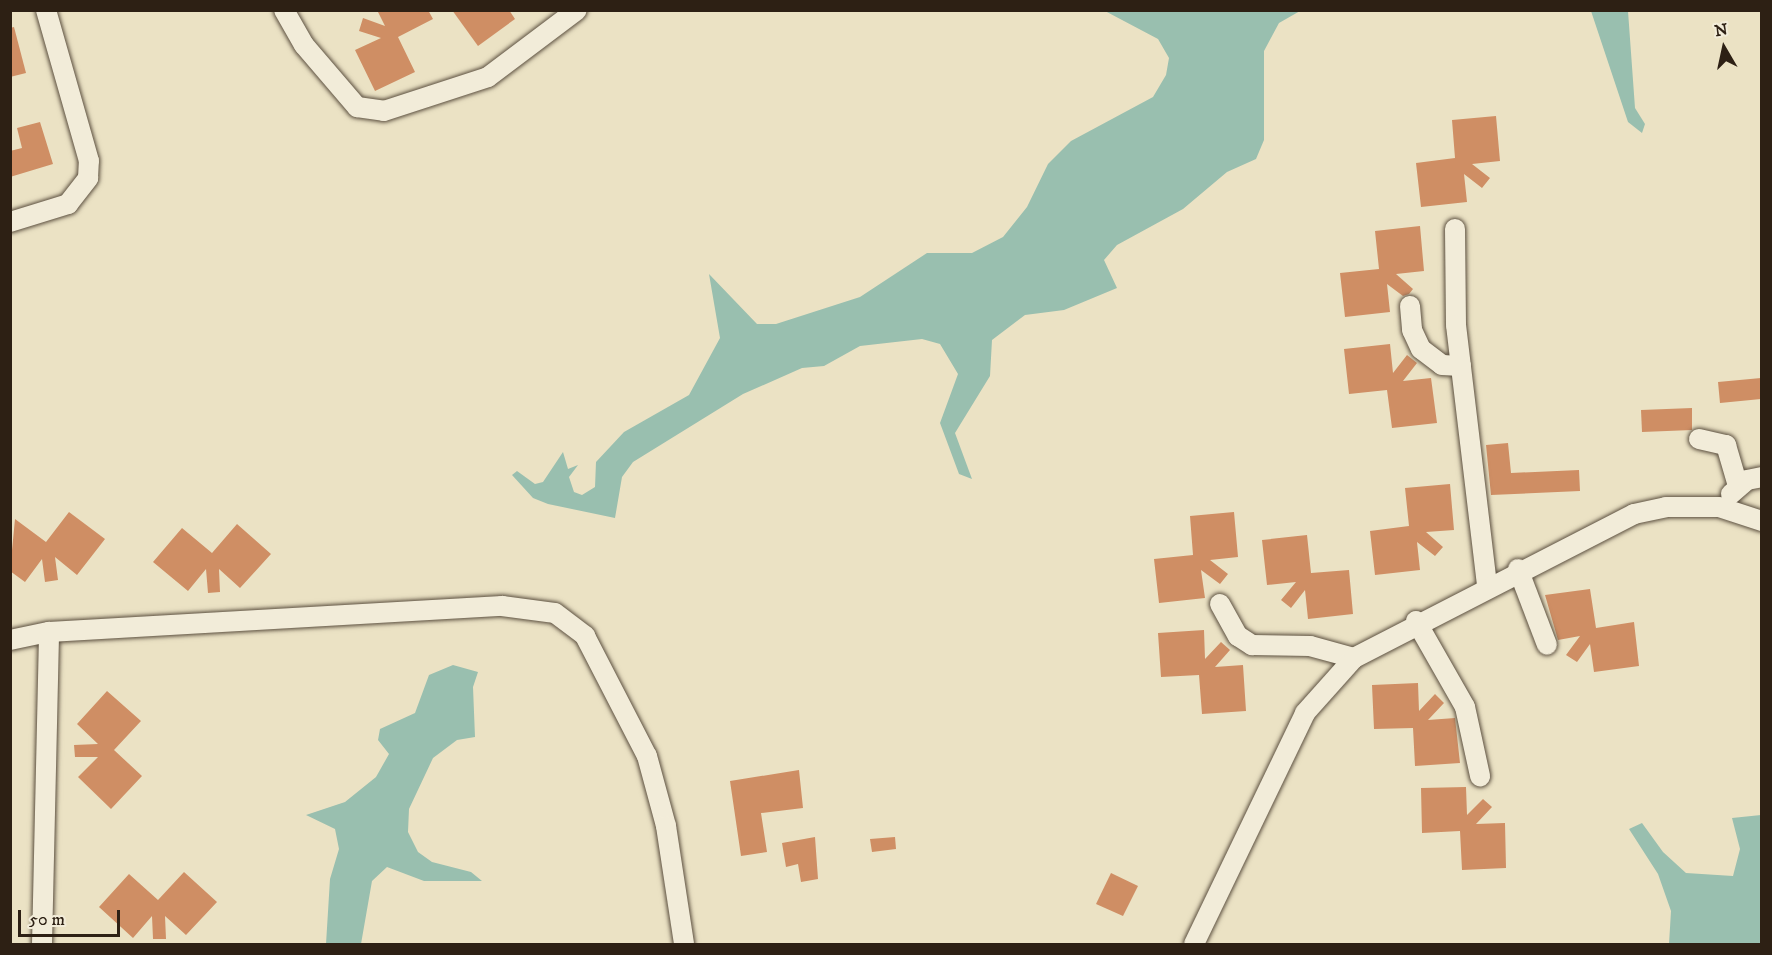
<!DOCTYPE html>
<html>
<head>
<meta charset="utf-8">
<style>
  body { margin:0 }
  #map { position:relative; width:1772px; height:955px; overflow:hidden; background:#ebe2c4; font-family:"IM FELL DW Pica",serif }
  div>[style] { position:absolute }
  .water>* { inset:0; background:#99bfaf }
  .building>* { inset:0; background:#cf8e64 }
  .roads { filter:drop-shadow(0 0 2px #5c5040) drop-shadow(0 0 2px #5c5040) }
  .minor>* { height:20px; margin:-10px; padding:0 10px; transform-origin:10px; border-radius:10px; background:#f2ecd9 }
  span { translate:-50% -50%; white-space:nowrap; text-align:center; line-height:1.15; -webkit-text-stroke:4.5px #f2ecd9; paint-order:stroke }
  .frame { position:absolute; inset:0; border:12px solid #2d2014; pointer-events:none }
  .north { position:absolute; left:1694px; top:18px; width:60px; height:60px; -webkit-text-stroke:4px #f2ecd9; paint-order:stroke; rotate:351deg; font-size:16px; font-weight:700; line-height:24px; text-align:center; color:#2d2014 }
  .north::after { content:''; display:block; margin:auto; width:21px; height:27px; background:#2d2014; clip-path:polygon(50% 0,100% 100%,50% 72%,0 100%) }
  .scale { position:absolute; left:18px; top:910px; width:102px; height:27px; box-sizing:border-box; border:3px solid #2d2014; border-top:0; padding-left:8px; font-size:18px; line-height:21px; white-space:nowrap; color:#2d2014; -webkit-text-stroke:4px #f2ecd9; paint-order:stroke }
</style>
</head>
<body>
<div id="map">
  <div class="water">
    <div style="clip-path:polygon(1105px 11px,1300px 11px,1279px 23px,1264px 51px,1264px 140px,1256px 159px,1227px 172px,1183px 209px,1117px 245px,1104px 260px,1117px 288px,1064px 310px,1025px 315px,992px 340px,990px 376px,955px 433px,972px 479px,959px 474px,940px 423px,958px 374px,940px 344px,922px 339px,860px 346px,824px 366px,802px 368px,743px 394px,633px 462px,622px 477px,615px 518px,548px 504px,533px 498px,512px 475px,517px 471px,535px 484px,543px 482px,563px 452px,568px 469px,578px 465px,569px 477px,574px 492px,582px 495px,595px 487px,596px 462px,624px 432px,689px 395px,720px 338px,709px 274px,757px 324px,776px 324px,860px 297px,927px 253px,972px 253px,1003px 237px,1027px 207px,1048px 164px,1071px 141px,1153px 97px,1166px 75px,1169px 58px,1158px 39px)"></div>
    <div style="clip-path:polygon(1591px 11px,1628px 11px,1635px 108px,1645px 124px,1642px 133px,1628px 122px)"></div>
    <div style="clip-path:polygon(453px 665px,478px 672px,473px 687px,475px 737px,457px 740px,433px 758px,409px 809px,408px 832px,418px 852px,432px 862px,471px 872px,482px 881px,424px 881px,387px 867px,372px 881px,361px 944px,326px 944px,330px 879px,339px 849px,335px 829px,306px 815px,345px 802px,376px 777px,389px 754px,378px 740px,380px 729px,415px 713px,429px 675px)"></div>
    <div style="clip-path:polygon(1761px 815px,1761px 944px,1669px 944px,1671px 911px,1658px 874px,1629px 829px,1642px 823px,1663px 852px,1686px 873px,1733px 876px,1740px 849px,1732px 818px)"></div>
  </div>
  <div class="building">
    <div style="clip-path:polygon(377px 10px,428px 10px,433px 19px,398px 37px,415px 72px,375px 91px,355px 50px,381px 38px,359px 31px,363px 18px,385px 26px)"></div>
    <div style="clip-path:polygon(452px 10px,509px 10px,515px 19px,478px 46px)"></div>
    <div style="clip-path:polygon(14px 27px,26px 73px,10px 77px,10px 28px)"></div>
    <div style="clip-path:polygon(1496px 116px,1500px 161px,1472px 164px,1490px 178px,1482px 188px,1464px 174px,1467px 202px,1421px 207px,1416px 163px,1455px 158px,1452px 120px)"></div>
    <div style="clip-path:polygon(40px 122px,53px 164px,10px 177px,10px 151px,22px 148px,17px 128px)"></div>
    <div style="clip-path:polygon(1420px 226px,1424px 271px,1396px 274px,1413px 289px,1409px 294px,1403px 296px,1387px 284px,1390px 312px,1345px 317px,1340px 273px,1379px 269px,1375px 231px)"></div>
    <div style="clip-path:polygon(1390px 344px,1393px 373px,1407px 355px,1417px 363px,1403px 381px,1431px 378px,1437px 423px,1392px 428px,1387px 390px,1349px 394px,1344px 349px)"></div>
    <div style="clip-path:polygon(1761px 378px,1761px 399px,1720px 403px,1718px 382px)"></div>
    <div style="clip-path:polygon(1692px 408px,1692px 430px,1642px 432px,1641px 410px)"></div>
    <div style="clip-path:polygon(1508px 443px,1511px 473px,1579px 470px,1580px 491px,1491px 495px,1486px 445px)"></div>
    <div style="clip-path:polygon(1450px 484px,1454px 530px,1426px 532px,1443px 547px,1435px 556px,1417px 542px,1420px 570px,1375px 575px,1370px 531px,1409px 526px,1405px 488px)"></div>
    <div style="clip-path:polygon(69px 512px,105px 539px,77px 575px,55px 557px,58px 580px,45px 582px,42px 559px,25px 582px,10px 571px,15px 519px,46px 542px)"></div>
    <div style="clip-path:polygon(1234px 512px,1238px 557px,1210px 560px,1228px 574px,1220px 584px,1201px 570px,1205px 598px,1159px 603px,1154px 559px,1193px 555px,1190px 516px)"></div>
    <div style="clip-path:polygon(237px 524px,271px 554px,240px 588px,219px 569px,220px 592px,208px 593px,206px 569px,188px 591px,153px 562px,182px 528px,212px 553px)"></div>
    <div style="clip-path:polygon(1307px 535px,1311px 573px,1349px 570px,1353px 614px,1308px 619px,1305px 590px,1291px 608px,1281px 600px,1296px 582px,1267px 585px,1262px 540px)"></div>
    <div style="clip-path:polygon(1590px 589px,1596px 628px,1634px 622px,1639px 666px,1594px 672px,1590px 644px,1577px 662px,1566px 655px,1580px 636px,1558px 640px,1545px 595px)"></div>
    <div style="clip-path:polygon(1204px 630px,1205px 659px,1221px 642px,1230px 650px,1215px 667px,1243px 665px,1246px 711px,1202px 714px,1199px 675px,1161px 677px,1158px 633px)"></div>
    <div style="clip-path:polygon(1418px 683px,1419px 711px,1435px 694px,1444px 703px,1428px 720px,1455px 718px,1460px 763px,1415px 766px,1413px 728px,1374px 729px,1372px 685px)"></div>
    <div style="clip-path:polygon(107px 691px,141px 721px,114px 750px,142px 776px,111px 809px,78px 777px,98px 757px,75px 757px,74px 745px,98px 744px,77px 724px)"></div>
    <div style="clip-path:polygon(799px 770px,803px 808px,761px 813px,767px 852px,741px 856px,730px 781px)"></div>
    <div style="clip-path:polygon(1466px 787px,1467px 815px,1483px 799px,1492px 807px,1476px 824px,1505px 823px,1506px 868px,1462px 870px,1460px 831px,1422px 833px,1421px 788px)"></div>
    <div style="clip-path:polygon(815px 837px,818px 879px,801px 882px,798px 864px,786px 867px,782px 843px)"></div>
    <div style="clip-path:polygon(895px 837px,896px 849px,872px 852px,870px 839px)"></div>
    <div style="clip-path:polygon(184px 872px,217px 902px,186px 935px,165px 916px,166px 939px,153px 939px,152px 916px,133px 938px,99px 907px,129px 874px,158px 900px)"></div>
    <div style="clip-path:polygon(1111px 873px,1138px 886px,1123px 916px,1096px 904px)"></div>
  </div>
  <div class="roads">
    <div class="minor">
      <div style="left:284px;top:10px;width:40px;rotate:60.3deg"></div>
      <div style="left:304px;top:45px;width:82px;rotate:49.5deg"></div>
      <div style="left:357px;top:107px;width:27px;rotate:8deg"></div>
      <div style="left:384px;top:111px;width:109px;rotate:-18.1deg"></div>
      <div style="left:488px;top:77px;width:111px;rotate:-37deg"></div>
      <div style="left:10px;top:222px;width:61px;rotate:-17.2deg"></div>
      <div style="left:68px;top:204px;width:33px;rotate:-52deg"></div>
      <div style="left:88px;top:178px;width:17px;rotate:-87deg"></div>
      <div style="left:89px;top:161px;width:157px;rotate:-105.9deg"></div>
      <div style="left:1455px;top:229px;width:96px;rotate:89.4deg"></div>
      <div style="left:1456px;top:325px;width:262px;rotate:83.2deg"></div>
      <div style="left:1410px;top:306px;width:24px;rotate:85deg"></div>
      <div style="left:1412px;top:330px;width:21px;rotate:65deg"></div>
      <div style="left:1421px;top:349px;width:26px;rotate:37deg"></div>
      <div style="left:1442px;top:365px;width:19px;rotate:3deg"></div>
      <div style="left:1699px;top:439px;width:28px;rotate:13deg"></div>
      <div style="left:1726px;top:445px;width:43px;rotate:73.7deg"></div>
      <div style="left:1731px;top:494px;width:21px;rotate:-41deg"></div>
      <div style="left:1747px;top:480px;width:15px;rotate:-11deg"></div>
      <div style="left:1518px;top:569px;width:81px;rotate:69.1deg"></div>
      <div style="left:1220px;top:604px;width:37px;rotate:61deg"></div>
      <div style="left:1238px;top:636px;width:17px;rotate:33deg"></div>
      <div style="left:1252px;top:645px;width:58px;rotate:1deg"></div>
      <div style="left:1310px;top:646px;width:46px;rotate:15.3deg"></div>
      <div style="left:1416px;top:621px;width:99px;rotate:60.3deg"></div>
      <div style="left:1465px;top:707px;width:71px;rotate:77.7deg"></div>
      <div style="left:10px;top:640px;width:40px;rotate:-12deg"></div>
      <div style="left:42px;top:944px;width:312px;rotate:-88.7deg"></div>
      <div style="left:49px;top:632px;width:454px;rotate:-3.3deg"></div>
      <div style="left:502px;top:606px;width:53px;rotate:7.5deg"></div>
      <div style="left:555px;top:613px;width:38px;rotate:37deg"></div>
      <div style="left:585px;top:636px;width:135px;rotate:62.7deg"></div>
      <div style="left:647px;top:756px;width:73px;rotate:74.8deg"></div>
      <div style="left:666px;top:826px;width:119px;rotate:81.3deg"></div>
      <div style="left:1194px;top:944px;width:256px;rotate:-64.3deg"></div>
      <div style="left:1305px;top:713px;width:74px;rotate:-48.3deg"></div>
      <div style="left:1354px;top:658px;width:315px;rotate:-27.2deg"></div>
      <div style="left:1634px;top:514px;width:33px;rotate:-12deg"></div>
      <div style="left:1666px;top:507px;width:53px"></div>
      <div style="left:1719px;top:507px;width:45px;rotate:18deg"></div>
    </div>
  </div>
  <div class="frame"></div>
  <div class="north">N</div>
  <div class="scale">50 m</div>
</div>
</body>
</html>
